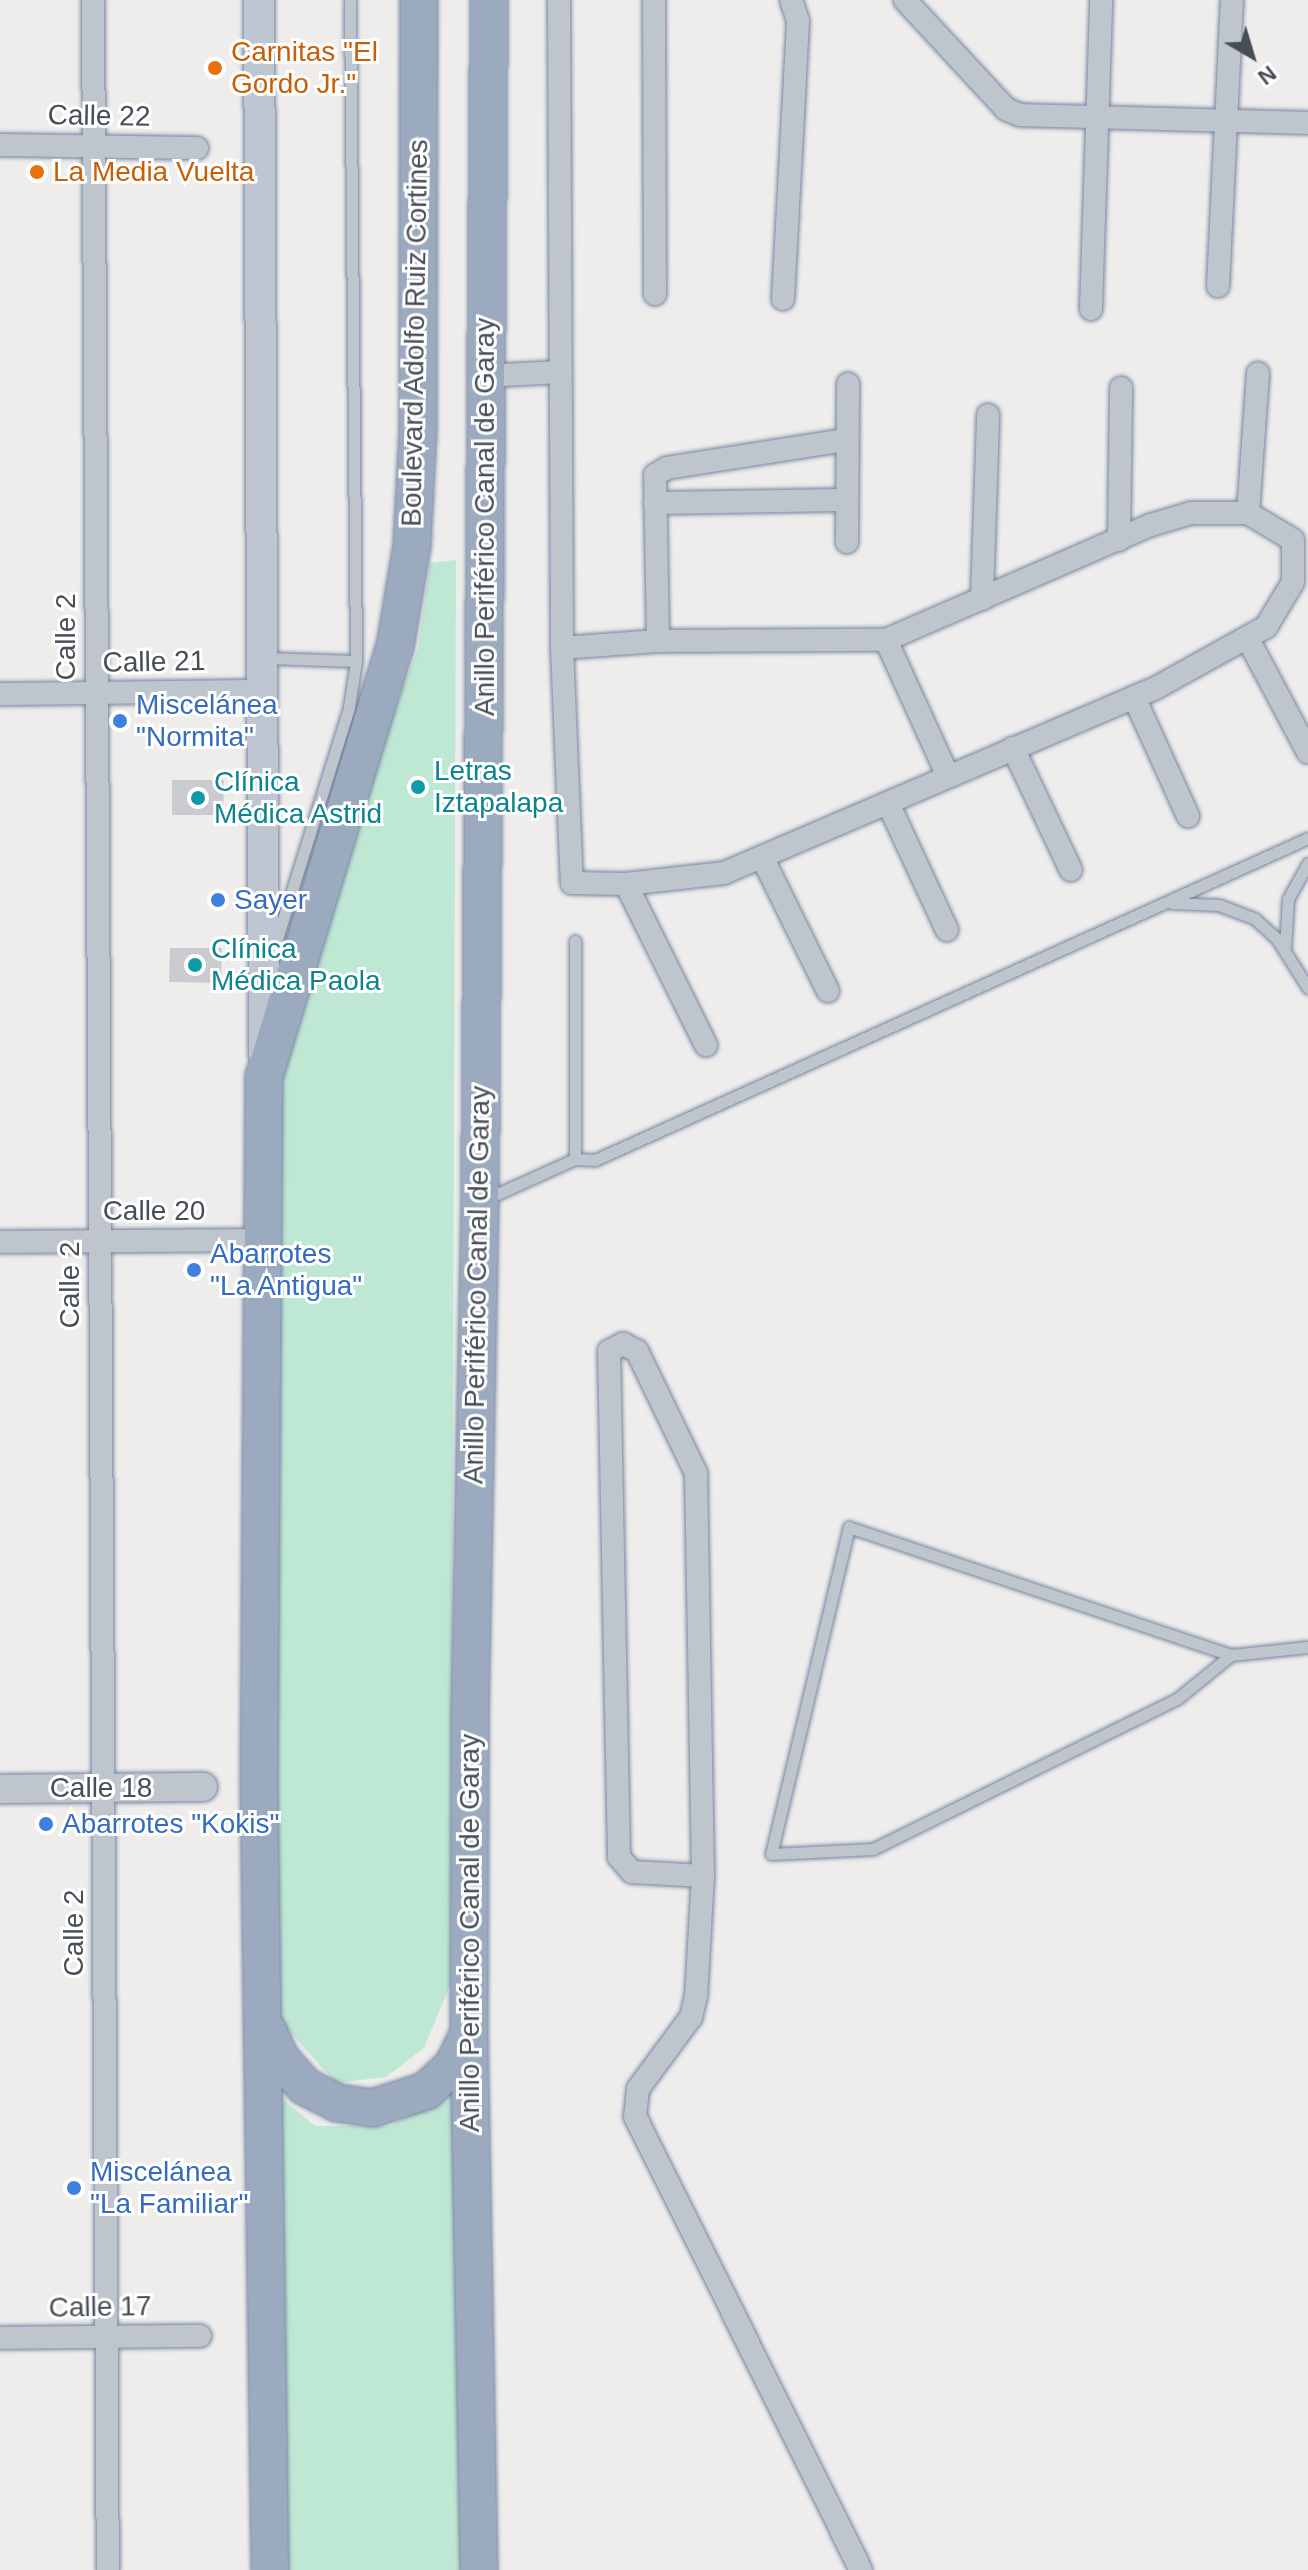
<!DOCTYPE html>
<html>
<head>
<meta charset="utf-8">
<style>
  body { margin:0 }
  #map { position:relative; width:1308px; height:2570px; overflow:hidden; background:#efedec; font-family:Arial,sans-serif }
  div>[style] { position:absolute }
  .green>* { inset:0; background:#bfe8d4 }
  .building>* { inset:0; background:#cacbd1 }
  .roads { filter:drop-shadow(0 0 2px #7585a1) drop-shadow(0 0 2px #7585a1) }
  .service>* { height:11px; margin:-5.5px; padding:0 5.5px; transform-origin:5.5px; border-radius:5.5px; background:#bfc5cd }
  .minor>* { height:22px; margin:-11px; padding:0 11px; transform-origin:11px; border-radius:11px; background:#bfc5cd }
  .tertiary>* { height:28px; margin:-14px; padding:0 14px; transform-origin:14px; border-radius:14px; background:#bfc5cd }
  .secondary>* { height:30px; margin:-15px; padding:0 15px; transform-origin:15px; border-radius:15px; background:#bfc6d1 }
  .trunk>* { height:36px; margin:-18px; padding:0 18px; transform-origin:18px; border-radius:18px; background:#9caabf }
  .dots>* { width:22px; height:22px; translate:-50% -50%; box-sizing:border-box; border:4px solid #fff; border-radius:50% }
  span { translate:-50% -50%; white-space:nowrap; text-align:center; line-height:1.15; -webkit-text-stroke:6px #fff; paint-order:stroke }
  .food-label { font-size:28px; color:#c56008 }
  .left { translate:0 -50%; text-align:left }
  .street-label { font-size:28px; color:#474e57 }
  .shop-label { font-size:28px; color:#366cbe }
  .culture-label { font-size:28px; color:#0d838f }
  .north { position:absolute; left:1212px; top:16px; width:80px; height:80px; -webkit-text-stroke:6px #fff; paint-order:stroke; rotate:142deg; font-size:22px; font-weight:700; line-height:32px; text-align:center; color:#474e57 }
  .north::after { content:''; display:block; margin:auto; width:28px; height:36px; background:#474e57; clip-path:polygon(50% 0,100% 100%,50% 72%,0 100%) }
</style>
</head>
<body>
<div id="map">
  <div class="green">
    <div style="clip-path:polygon(456px 560px,451px 1983px,424px 2048px,386px 2077px,336px 2083px,272px 2012px,255px 1066px,418px 649px,430px 563px)"></div>
    <div style="clip-path:polygon(455px 2068px,463px 2570px,277px 2570px,266px 2085px,315px 2126px,391px 2126px,438px 2098px)"></div>
  </div>
  <div class="building">
    <div style="clip-path:polygon(172px 780px,224px 780px,223px 815px,172px 815px)"></div>
    <div style="clip-path:polygon(170px 948px,222px 948px,221px 983px,169px 982px)"></div>
  </div>
  <div class="roads">
    <div class="service">
      <div style="left:265px;top:658px;width:91px;rotate:1.9deg"></div>
      <div style="left:1172px;top:903px;width:47px;rotate:2.4deg"></div>
      <div style="left:1219px;top:905px;width:39px;rotate:21deg"></div>
      <div style="left:1255px;top:919px;width:30px;rotate:42deg"></div>
      <div style="left:1277px;top:939px;width:58px;rotate:57.7deg"></div>
      <div style="left:575px;top:941px;width:218px;rotate:90deg"></div>
      <div style="left:275px;top:945px;width:249px;rotate:-72.7deg"></div>
      <div style="left:349px;top:707px;width:47px;rotate:-81.3deg"></div>
      <div style="left:356px;top:661px;width:661px;rotate:-90.52deg"></div>
      <div style="left:1285px;top:947px;width:48px;rotate:-86.4deg"></div>
      <div style="left:1288px;top:899px;width:41px;rotate:-60.9deg"></div>
      <div style="left:486px;top:1199px;width:98px;rotate:-24.2deg"></div>
      <div style="left:575px;top:1159px;width:20px;rotate:3deg"></div>
      <div style="left:595px;top:1160px;width:782px;rotate:-24.3deg"></div>
      <div style="left:1231px;top:1655px;width:403px;rotate:-161.5deg"></div>
      <div style="left:849px;top:1527px;width:336px;rotate:103.4deg"></div>
      <div style="left:771px;top:1854px;width:102px;rotate:-2.8deg"></div>
      <div style="left:873px;top:1849px;width:339px;rotate:-26.3deg"></div>
      <div style="left:1177px;top:1699px;width:70px;rotate:-39.2deg"></div>
      <div style="left:1231px;top:1655px;width:77px;rotate:-5.9deg"></div>
    </div>
    <div class="minor">
      <div style="left:93px;top:0;width:2570px;rotate:89.67deg"></div>
      <div style="left:559px;top:0;width:648px;rotate:89.73deg"></div>
      <div style="left:562px;top:648px;width:235px;rotate:87.6deg"></div>
      <div style="left:572px;top:883px;width:54px;rotate:1.1deg"></div>
      <div style="left:626px;top:884px;width:99px;rotate:-6.4deg"></div>
      <div style="left:724px;top:873px;width:468px;rotate:-23.2deg"></div>
      <div style="left:1154px;top:689px;width:128px;rotate:-29deg"></div>
      <div style="left:1266px;top:627px;width:52px;rotate:-59deg"></div>
      <div style="left:1293px;top:582px;width:42px;rotate:-90deg"></div>
      <div style="left:654px;top:0;width:294px;rotate:89.8deg"></div>
      <div style="left:905px;top:0;width:149px;rotate:47.2deg"></div>
      <div style="left:1006px;top:109px;width:15px;rotate:23deg"></div>
      <div style="left:1020px;top:115px;width:288px;rotate:1.6deg"></div>
      <div style="left:0;top:145px;width:197px;rotate:0.9deg"></div>
      <div style="left:1218px;top:286px;width:286px;rotate:-87.2deg"></div>
      <div style="left:783px;top:299px;width:278px;rotate:-86.9deg"></div>
      <div style="left:798px;top:21px;width:22px;rotate:-108deg"></div>
      <div style="left:1091px;top:309px;width:309px;rotate:-88.1deg"></div>
      <div style="left:486px;top:376px;width:73px;rotate:-3.1deg"></div>
      <div style="left:655px;top:503px;width:191px;rotate:-0.9deg"></div>
      <div style="left:1248px;top:513px;width:140px;rotate:-85.9deg"></div>
      <div style="left:1119px;top:540px;width:152px;rotate:-89.2deg"></div>
      <div style="left:847px;top:542px;width:158px;rotate:-89.6deg"></div>
      <div style="left:982px;top:599px;width:184px;rotate:-88.1deg"></div>
      <div style="left:886px;top:640px;width:147px;rotate:65.5deg"></div>
      <div style="left:658px;top:641px;width:166px;rotate:-91deg"></div>
      <div style="left:655px;top:475px;width:14px;rotate:-30deg"></div>
      <div style="left:667px;top:468px;width:180px;rotate:-8.9deg"></div>
      <div style="left:1249px;top:641px;width:126px;rotate:62deg"></div>
      <div style="left:562px;top:648px;width:96px;rotate:-4.2deg"></div>
      <div style="left:658px;top:641px;width:228px;rotate:-0.3deg"></div>
      <div style="left:886px;top:640px;width:289px;rotate:-23.5deg"></div>
      <div style="left:1151px;top:525px;width:42px;rotate:-16.7deg"></div>
      <div style="left:1191px;top:513px;width:57px"></div>
      <div style="left:1248px;top:513px;width:52px;rotate:31deg"></div>
      <div style="left:0;top:694px;width:260px;rotate:-0.7deg"></div>
      <div style="left:1134px;top:697px;width:131px;rotate:65.6deg"></div>
      <div style="left:1013px;top:748px;width:135px;rotate:64.6deg"></div>
      <div style="left:888px;top:803px;width:140px;rotate:65.1deg"></div>
      <div style="left:763px;top:859px;width:147px;rotate:63.8deg"></div>
      <div style="left:626px;top:884px;width:180px;rotate:63.6deg"></div>
      <div style="left:0;top:1242px;width:260px;rotate:-0.4deg"></div>
      <div style="left:703px;top:1876px;width:71px;rotate:-176.8deg"></div>
      <div style="left:632px;top:1872px;width:20px;rotate:-131deg"></div>
      <div style="left:619px;top:1857px;width:506px;rotate:-91.13deg"></div>
      <div style="left:609px;top:1351px;width:16px;rotate:-27deg"></div>
      <div style="left:623px;top:1344px;width:16px;rotate:27deg"></div>
      <div style="left:637px;top:1351px;width:136px;rotate:64.2deg"></div>
      <div style="left:696px;top:1473px;width:403px;rotate:89deg"></div>
      <div style="left:703px;top:1876px;width:120px;rotate:93.3deg"></div>
      <div style="left:696px;top:1996px;width:22px;rotate:103deg"></div>
      <div style="left:691px;top:2017px;width:89px;rotate:126.4deg"></div>
      <div style="left:638px;top:2089px;width:27px;rotate:96deg"></div>
      <div style="left:635px;top:2116px;width:507px;rotate:63.54deg"></div>
      <div style="left:0;top:2338px;width:200px;rotate:-0.6deg"></div>
    </div>
    <div class="tertiary">
      <div style="left:0;top:1789px;width:203px;rotate:-0.6deg"></div>
    </div>
    <div class="secondary">
      <div style="left:259px;top:0;width:1054px;rotate:89.73deg"></div>
    </div>
    <div class="trunk">
      <div style="left:268px;top:2031px;width:30px;rotate:66deg"></div>
      <div style="left:280px;top:2058px;width:37px;rotate:49deg"></div>
      <div style="left:304px;top:2086px;width:37px;rotate:27deg"></div>
      <div style="left:337px;top:2103px;width:36px;rotate:8deg"></div>
      <div style="left:373px;top:2108px;width:56px;rotate:-17.8deg"></div>
      <div style="left:426px;top:2091px;width:37px;rotate:-43deg"></div>
      <div style="left:453px;top:2066px;width:34px;rotate:-64deg"></div>
      <div style="left:270px;top:2570px;width:785px;rotate:-90.8deg"></div>
      <div style="left:259px;top:1785px;width:708px;rotate:-89.6deg"></div>
      <div style="left:264px;top:1077px;width:450px;rotate:-73.1deg"></div>
      <div style="left:395px;top:647px;width:103px;rotate:-80.5deg"></div>
      <div style="left:412px;top:545px;width:116px;rotate:-87deg"></div>
      <div style="left:418px;top:429px;width:429px;rotate:-89.9deg"></div>
      <div style="left:479px;top:2570px;width:537px;rotate:-91.07deg"></div>
      <div style="left:469px;top:2033px;width:316px;rotate:-89.8deg"></div>
      <div style="left:470px;top:1717px;width:515px;rotate:-88.89deg"></div>
      <div style="left:480px;top:1202px;width:1202px;rotate:-89.57deg"></div>
    </div>
  </div>
  <div class="dots">
    <div style="left:215px;top:68px;background:#e8710a"></div>
    <div style="left:37px;top:172px;background:#e8710a"></div>
    <div style="left:120px;top:721px;background:#3f7fe0"></div>
    <div style="left:418px;top:787px;background:#0f9aa8"></div>
    <div style="left:198px;top:798px;background:#0f9aa8"></div>
    <div style="left:218px;top:900px;background:#3f7fe0"></div>
    <div style="left:195px;top:965px;background:#0f9aa8"></div>
    <div style="left:194px;top:1270px;background:#3f7fe0"></div>
    <div style="left:46px;top:1824px;background:#3f7fe0"></div>
    <div style="left:74px;top:2188px;background:#3f7fe0"></div>
  </div>
  <div class="food-label">
    <span class="left" style="left:231px;top:68px">Carnitas "El<br>Gordo Jr."</span>
    <span class="left" style="left:53px;top:172px">La Media Vuelta</span>
  </div>
  <div class="street-label">
    <span style="left:99px;top:116px;rotate:1deg">Calle 22</span>
    <span style="left:415px;top:333px;rotate:-89deg">Boulevard Adolfo Ruiz Cortines</span>
    <span style="left:485px;top:517px;rotate:-90deg">Anillo Periférico Canal de Garay</span>
    <span style="left:66px;top:637px;rotate:-90deg">Calle 2</span>
    <span style="left:154px;top:662px;rotate:-1deg">Calle 21</span>
    <span style="left:154px;top:1211px">Calle 20</span>
    <span style="left:70px;top:1285px;rotate:-90deg">Calle 2</span>
    <span style="left:477px;top:1285px;rotate:-89deg">Anillo Periférico Canal de Garay</span>
    <span style="left:101px;top:1788px">Calle 18</span>
    <span style="left:74px;top:1933px;rotate:-90deg">Calle 2</span>
    <span style="left:470px;top:1933px;rotate:-90deg">Anillo Periférico Canal de Garay</span>
    <span style="left:100px;top:2307px;rotate:-1deg">Calle 17</span>
  </div>
  <div class="shop-label">
    <span class="left" style="left:136px;top:721px">Miscelánea<br>"Normita"</span>
    <span class="left" style="left:234px;top:900px">Sayer</span>
    <span class="left" style="left:210px;top:1270px">Abarrotes<br>"La Antigua"</span>
    <span class="left" style="left:62px;top:1824px">Abarrotes "Kokis"</span>
    <span class="left" style="left:90px;top:2188px">Miscelánea<br>"La Familiar"</span>
  </div>
  <div class="culture-label">
    <span class="left" style="left:434px;top:787px">Letras<br>Iztapalapa</span>
    <span class="left" style="left:214px;top:798px">Clínica<br>Médica Astrid</span>
    <span class="left" style="left:211px;top:965px">Clínica<br>Médica Paola</span>
  </div>
  <div class="north">N</div>
</div>
</body>
</html>
